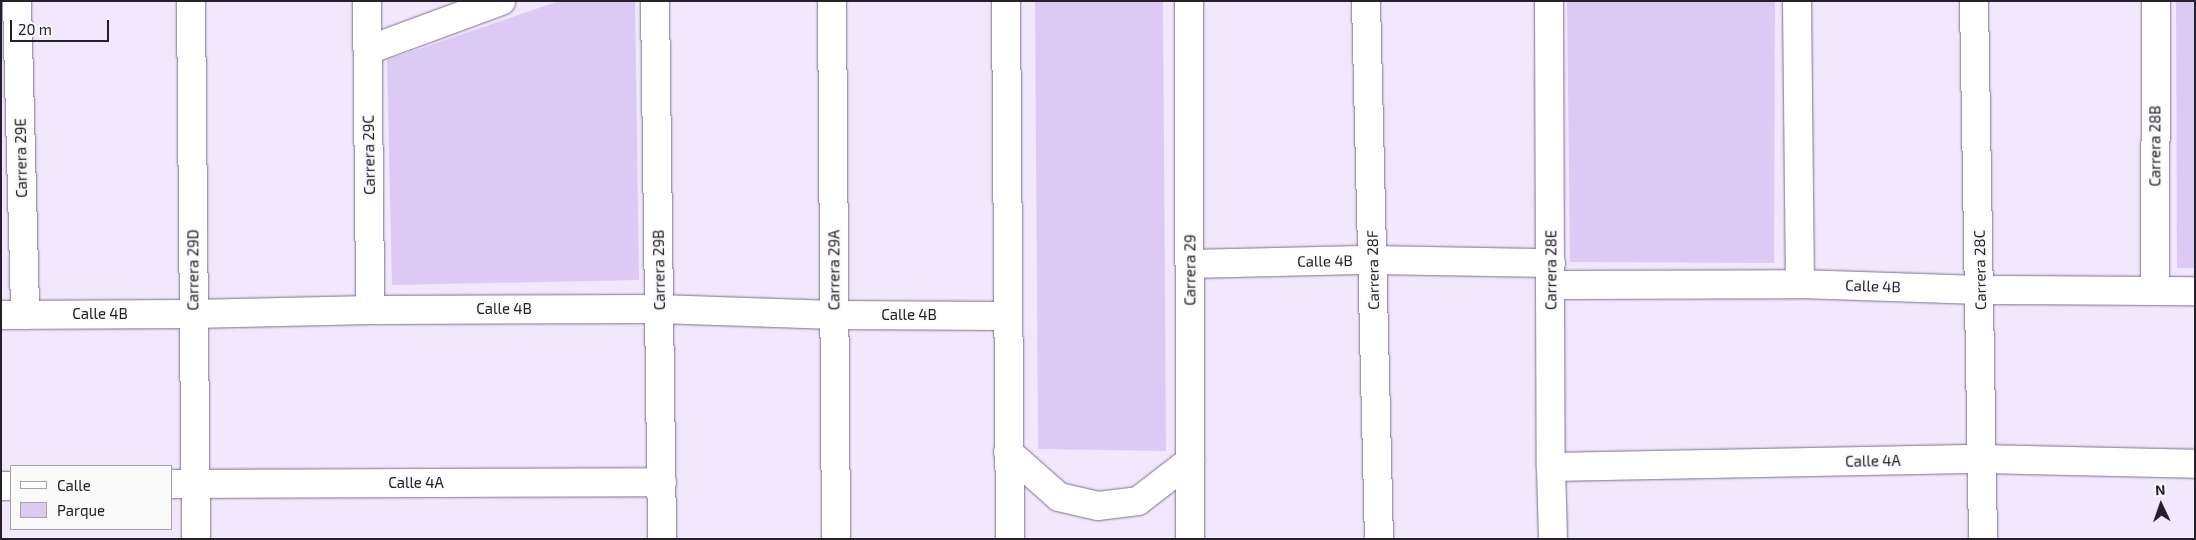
<!DOCTYPE html>
<html>
<head>
<meta charset="utf-8">
<style>
  body { margin:0 }
  #map { position:relative; width:2196px; height:540px; overflow:hidden; background:#f1e8fd; font-family:"Exo 2",sans-serif }
  div>[style] { position:absolute }
  .green>* { inset:0; background:#ddcaf4 }
  .roads { filter:drop-shadow(0 0 1px #7c6e8d) drop-shadow(0 0 1px #7c6e8d) }
  .pedestrian>* { height:28px; margin:-14px; padding:0 14px; transform-origin:14px; border-radius:14px; background:#fff }
  .minor>* { height:28px; margin:-14px; padding:0 14px; transform-origin:14px; border-radius:14px; background:#fff }
  span { translate:-50% -50%; white-space:nowrap; text-align:center; line-height:1.15; -webkit-text-stroke:4px #fafafa; paint-order:stroke }
  .street-label { font-size:15px; color:#26202d }
  .frame { position:absolute; inset:0; border:2px solid #26202d; pointer-events:none }
  .legend { position:absolute; left:10px; top:465px; width:162px; height:65px; box-sizing:border-box; background:#fafafa; border:1px solid #a5a3a8; margin:0; padding:6px 9px; list-style:none; font-size:15px; color:#26202d }
  .legend li { display:flex; align-items:center; gap:10px; height:25px }
  .legend b { width:25px; border:1px solid #a5a3a8 }
  .north { position:absolute; left:2136px; top:480px; width:50px; height:50px; -webkit-text-stroke:4px #fafafa; paint-order:stroke; rotate:357deg; font-size:14px; font-weight:700; line-height:20px; text-align:center; color:#26202d }
  .north::after { content:''; display:block; margin:auto; width:18px; height:22px; background:#26202d; clip-path:polygon(50% 0,100% 100%,50% 72%,0 100%) }
  .scale { position:absolute; left:10px; top:20px; width:99px; height:22px; box-sizing:border-box; border:2px solid #26202d; border-top:0; padding-left:6px; font-size:15px; line-height:18px; white-space:nowrap; color:#26202d; -webkit-text-stroke:4px #fafafa; paint-order:stroke }
</style>
</head>
<body>
<div id="map">
  <div class="green">
    <div style="clip-path:polygon(559px 1px,635px 1px,639px 280px,392px 285px,387px 60px)"></div>
    <div style="clip-path:polygon(1035px 1px,1163px 1px,1166px 451px,1038px 449px)"></div>
    <div style="clip-path:polygon(1567px 1px,1775px 1px,1774px 263px,1570px 262px)"></div>
    <div style="clip-path:polygon(2176px 1px,2195px 1px,2195px 268px,2177px 268px)"></div>
  </div>
  <div class="roads">
    <div class="pedestrian">
      <div style="left:1190px;top:264px;width:182px;rotate:-1.3deg"></div>
      <div style="left:1372px;top:260px;width:179px;rotate:1deg"></div>
      <div style="left:659px;top:309px;width:175px;rotate:2deg"></div>
      <div style="left:834px;top:315px;width:174px;rotate:0.3deg"></div>
    </div>
    <div class="minor">
      <div style="left:17px;top:1px;width:314px;rotate:88.5deg"></div>
      <div style="left:191px;top:1px;width:538px;rotate:89.47deg"></div>
      <div style="left:367px;top:1px;width:309px;rotate:89.4deg"></div>
      <div style="left:655px;top:1px;width:538px;rotate:89.25deg"></div>
      <div style="left:832px;top:1px;width:538px;rotate:89.57deg"></div>
      <div style="left:1006px;top:1px;width:538px;rotate:89.57deg"></div>
      <div style="left:1189px;top:1px;width:538px;rotate:89.89deg"></div>
      <div style="left:1366px;top:1px;width:538px;rotate:88.62deg"></div>
      <div style="left:1549px;top:1px;width:466px;rotate:89.8deg"></div>
      <div style="left:1551px;top:467px;width:72px;rotate:88.4deg"></div>
      <div style="left:1797px;top:1px;width:283px;rotate:89.4deg"></div>
      <div style="left:1974px;top:1px;width:538px;rotate:89.04deg"></div>
      <div style="left:368px;top:50px;width:142px;rotate:-20.2deg"></div>
      <div style="left:1552px;top:285px;width:248px;rotate:-0.2deg"></div>
      <div style="left:1800px;top:284px;width:180px;rotate:1.9deg"></div>
      <div style="left:1980px;top:290px;width:215px;rotate:0.3deg"></div>
      <div style="left:2155px;top:290px;width:289px;rotate:-89.8deg"></div>
      <div style="left:1px;top:315px;width:192px;rotate:-0.3deg"></div>
      <div style="left:193px;top:314px;width:177px;rotate:-1.3deg"></div>
      <div style="left:370px;top:310px;width:289px;rotate:-0.2deg"></div>
      <div style="left:1008px;top:452px;width:68px;rotate:41.4deg"></div>
      <div style="left:1059px;top:497px;width:40px;rotate:13deg"></div>
      <div style="left:1098px;top:506px;width:40px;rotate:-7.1deg"></div>
      <div style="left:1138px;top:501px;width:66px;rotate:-37.6deg"></div>
      <div style="left:1551px;top:467px;width:431px;rotate:-1.1deg"></div>
      <div style="left:1982px;top:459px;width:213px;rotate:1.3deg"></div>
      <div style="left:171px;top:484px;width:491px;rotate:-0.2deg"></div>
      <div style="left:1px;top:486px;width:10px"></div>
    </div>
  </div>
  <div class="street-label">
    <span style="left:2155px;top:146px;rotate:-90deg">Carrera 28B</span>
    <span style="left:369px;top:155px;rotate:-91deg">Carrera 29C</span>
    <span style="left:21px;top:158px;rotate:-91deg">Carrera 29E</span>
    <span style="left:1325px;top:261px;rotate:-1deg">Calle 4B</span>
    <span style="left:193px;top:270px;rotate:-90deg">Carrera 29D</span>
    <span style="left:659px;top:270px;rotate:-91deg">Carrera 29B</span>
    <span style="left:834px;top:270px;rotate:-90deg">Carrera 29A</span>
    <span style="left:1190px;top:270px;rotate:-90deg">Carrera 29</span>
    <span style="left:1373px;top:270px;rotate:-91deg">Carrera 28F</span>
    <span style="left:1551px;top:270px;rotate:-90deg">Carrera 28E</span>
    <span style="left:1980px;top:270px;rotate:-91deg">Carrera 28C</span>
    <span style="left:1873px;top:286px;rotate:2deg">Calle 4B</span>
    <span style="left:504px;top:309px">Calle 4B</span>
    <span style="left:100px;top:314px">Calle 4B</span>
    <span style="left:909px;top:315px">Calle 4B</span>
    <span style="left:1873px;top:461px;rotate:-1deg">Calle 4A</span>
    <span style="left:416px;top:483px">Calle 4A</span>
  </div>
  <div class="frame"></div>
  <ul class="legend">
  <li><b style="height:6px;background:#fff"></b>Calle</li>
  <li><b style="height:14px;background:#ddcaf4"></b>Parque</li>
  </ul>
  <div class="north">N</div>
  <div class="scale">20 m</div>
</div>
</body>
</html>
